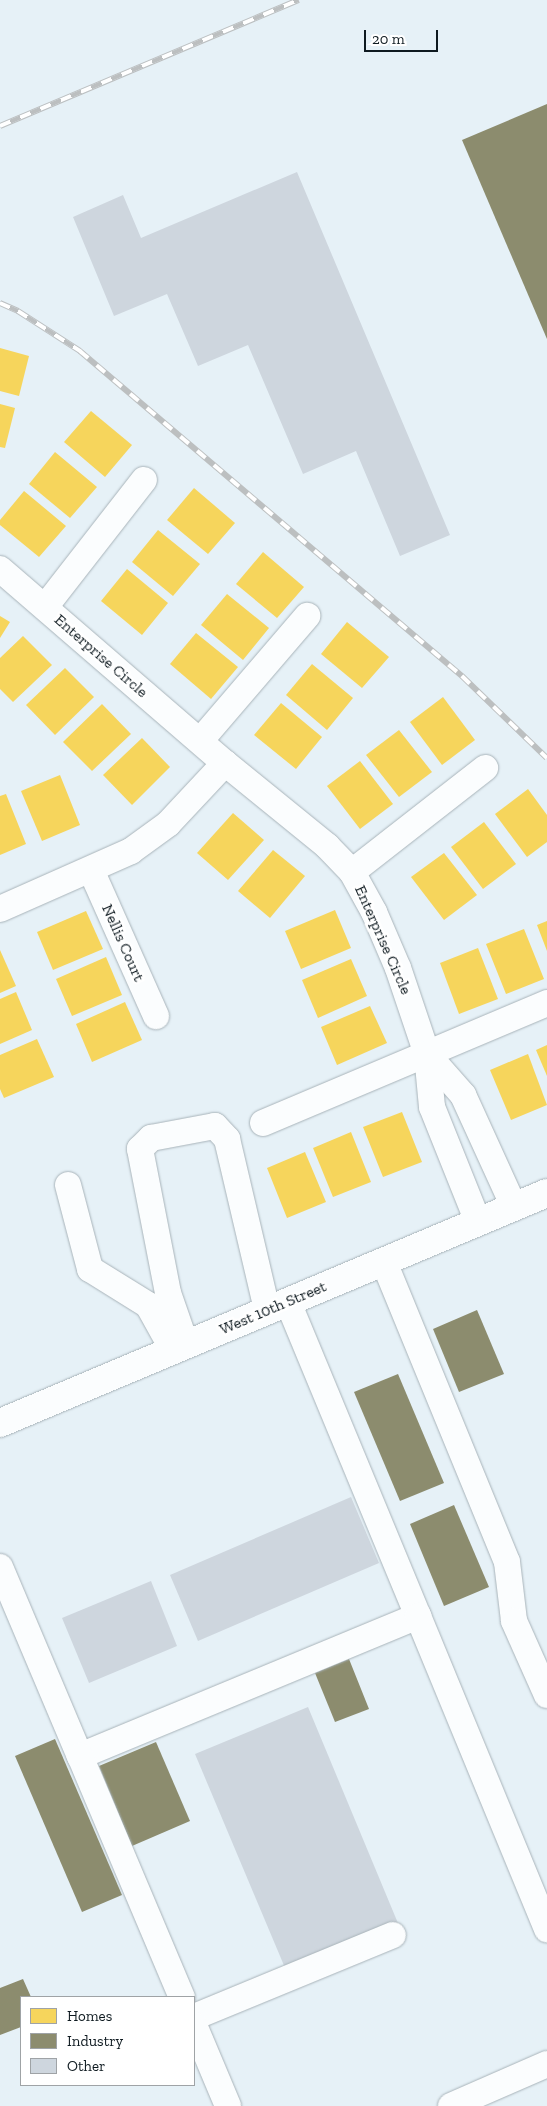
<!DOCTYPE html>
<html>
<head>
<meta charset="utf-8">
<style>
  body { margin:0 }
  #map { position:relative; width:547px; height:2106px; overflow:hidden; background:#e6f1f7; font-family:"Zilla Slab",serif }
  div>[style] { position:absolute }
  .homes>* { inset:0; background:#f6d55c }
  .industry>* { inset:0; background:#8c8c6e }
  .building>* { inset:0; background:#ced6de }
  .roads { filter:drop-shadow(0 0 1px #a8b3b9) drop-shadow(0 0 1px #a8b3b9) }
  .minor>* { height:26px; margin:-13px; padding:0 13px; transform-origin:13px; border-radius:13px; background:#fbfdfe }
  .major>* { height:28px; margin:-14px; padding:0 14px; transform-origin:14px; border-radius:14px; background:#fbfdfe }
  .rail>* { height:5.5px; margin-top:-2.75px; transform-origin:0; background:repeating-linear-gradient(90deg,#fff 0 11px,#bcbfc0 0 22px); box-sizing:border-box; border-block:1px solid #bcbfc0 }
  span { translate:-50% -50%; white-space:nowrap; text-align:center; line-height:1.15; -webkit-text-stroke:5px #fff; paint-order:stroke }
  .street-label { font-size:16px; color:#0e1a20 }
  .legend { position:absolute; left:20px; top:1996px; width:175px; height:90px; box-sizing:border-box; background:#fff; border:1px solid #9fa3a6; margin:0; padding:6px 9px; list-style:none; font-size:15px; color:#0e1a20 }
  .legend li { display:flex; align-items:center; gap:10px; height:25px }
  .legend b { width:25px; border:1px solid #9fa3a6 }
  .scale { position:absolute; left:364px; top:30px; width:74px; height:22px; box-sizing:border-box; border:2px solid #0e1a20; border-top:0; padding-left:6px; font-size:15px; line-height:18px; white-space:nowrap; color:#0e1a20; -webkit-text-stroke:4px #fff; paint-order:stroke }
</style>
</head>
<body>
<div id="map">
  <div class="homes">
    <div style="clip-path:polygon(0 348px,29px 356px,19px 396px,0 391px)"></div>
    <div style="clip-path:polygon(0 404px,15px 408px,5px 448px,0 447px)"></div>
    <div style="clip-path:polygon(91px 411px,132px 445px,105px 477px,64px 442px)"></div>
    <div style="clip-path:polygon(55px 452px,97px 487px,70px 518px,29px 484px)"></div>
    <div style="clip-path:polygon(194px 488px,235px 523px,208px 554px,167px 520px)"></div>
    <div style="clip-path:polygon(24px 491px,66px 526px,39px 557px,0 525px,0 520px)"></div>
    <div style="clip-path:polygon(158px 530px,200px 564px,173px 596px,132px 562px)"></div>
    <div style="clip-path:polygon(263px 552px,304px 587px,277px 618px,236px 584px)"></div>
    <div style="clip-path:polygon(127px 569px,168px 603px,142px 635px,101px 601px)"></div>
    <div style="clip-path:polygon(227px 594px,269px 628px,243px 660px,201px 625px)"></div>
    <div style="clip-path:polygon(0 616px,10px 622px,0 638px)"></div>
    <div style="clip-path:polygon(347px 622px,389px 657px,362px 688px,321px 654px)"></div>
    <div style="clip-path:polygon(196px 633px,238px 667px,211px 699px,170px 664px)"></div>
    <div style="clip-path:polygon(23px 636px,52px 665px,13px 702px,0 689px,0 658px)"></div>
    <div style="clip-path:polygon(312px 664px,353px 698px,327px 730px,286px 695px)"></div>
    <div style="clip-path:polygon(65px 668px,94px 697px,55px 735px,26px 705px)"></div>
    <div style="clip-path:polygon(443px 697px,475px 740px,442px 765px,410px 722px)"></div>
    <div style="clip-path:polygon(281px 703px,322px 737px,296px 769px,254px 735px)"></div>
    <div style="clip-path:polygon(102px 704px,131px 734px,92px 771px,63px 742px)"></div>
    <div style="clip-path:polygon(399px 730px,432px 772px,399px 797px,366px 755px)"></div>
    <div style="clip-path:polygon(142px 738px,170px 767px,132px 805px,103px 775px)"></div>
    <div style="clip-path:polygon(360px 761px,393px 804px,360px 829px,327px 786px)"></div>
    <div style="clip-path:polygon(60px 775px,80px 825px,42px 841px,21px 791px)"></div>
    <div style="clip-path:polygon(528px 789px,547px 815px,547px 842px,527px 857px,495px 814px)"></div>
    <div style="clip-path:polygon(6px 794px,26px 844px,0 855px,0 796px)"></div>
    <div style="clip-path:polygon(233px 813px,264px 840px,228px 880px,197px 853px)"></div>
    <div style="clip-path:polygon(484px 822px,516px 864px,483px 889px,451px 847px)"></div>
    <div style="clip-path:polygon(273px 850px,305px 876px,270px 918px,238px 891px)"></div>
    <div style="clip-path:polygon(444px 853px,477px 895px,444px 920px,411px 877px)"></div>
    <div style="clip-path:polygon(335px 910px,351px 948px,301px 969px,285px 931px)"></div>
    <div style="clip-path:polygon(86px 911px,103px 949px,53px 970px,37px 932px)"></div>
    <div style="clip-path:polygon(547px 921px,547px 951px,537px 925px)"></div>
    <div style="clip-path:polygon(524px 929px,544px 979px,506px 994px,486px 944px)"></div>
    <div style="clip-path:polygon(478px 948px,498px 999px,459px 1014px,440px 963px)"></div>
    <div style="clip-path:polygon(0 950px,16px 986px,0 993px)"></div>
    <div style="clip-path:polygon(106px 957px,122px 995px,72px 1016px,56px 979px)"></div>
    <div style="clip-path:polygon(351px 959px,367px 996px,318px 1018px,302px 980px)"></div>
    <div style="clip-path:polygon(16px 992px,32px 1030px,0 1044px,0 999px)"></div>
    <div style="clip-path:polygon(125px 1002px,142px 1040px,92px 1062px,76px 1024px)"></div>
    <div style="clip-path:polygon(370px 1006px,387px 1043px,337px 1065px,321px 1027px)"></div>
    <div style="clip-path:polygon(37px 1039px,54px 1077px,4px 1098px,0 1089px,0 1055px)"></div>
    <div style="clip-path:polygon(547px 1045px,547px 1076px,536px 1050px)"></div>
    <div style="clip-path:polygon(528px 1054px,547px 1105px,511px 1120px,490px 1070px)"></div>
    <div style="clip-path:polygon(402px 1112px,422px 1162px,383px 1177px,363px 1127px)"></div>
    <div style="clip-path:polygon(351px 1132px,371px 1182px,333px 1197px,313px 1148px)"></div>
    <div style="clip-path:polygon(305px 1152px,326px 1202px,287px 1218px,267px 1168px)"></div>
  </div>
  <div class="industry">
    <div style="clip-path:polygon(547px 104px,547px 339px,462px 140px)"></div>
    <div style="clip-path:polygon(477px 1310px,504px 1374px,459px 1392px,433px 1329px)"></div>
    <div style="clip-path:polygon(398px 1374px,444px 1483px,400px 1501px,354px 1392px)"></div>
    <div style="clip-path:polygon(454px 1505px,489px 1587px,444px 1606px,410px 1524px)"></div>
    <div style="clip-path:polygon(349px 1659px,369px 1709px,335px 1722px,315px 1673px)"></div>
    <div style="clip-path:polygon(55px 1739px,122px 1895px,82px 1912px,15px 1756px)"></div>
    <div style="clip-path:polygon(156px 1742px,190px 1821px,132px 1846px,99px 1766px)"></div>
    <div style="clip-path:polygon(23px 1979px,31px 1997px,21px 1997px,21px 2027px,0 2035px,0 1988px)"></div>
  </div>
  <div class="building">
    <div style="clip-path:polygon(297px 172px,450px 535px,400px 556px,356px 451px,303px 474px,248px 345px,198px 366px,167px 294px,114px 316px,73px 217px,123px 195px,141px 238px)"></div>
    <div style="clip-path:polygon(351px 1497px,379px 1563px,198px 1641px,170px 1575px)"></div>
    <div style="clip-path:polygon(151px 1581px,177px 1646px,89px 1683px,62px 1618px)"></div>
    <div style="clip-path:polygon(308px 1707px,400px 1928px,288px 1975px,195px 1754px)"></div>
  </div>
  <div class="roads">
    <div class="minor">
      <div style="left:0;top:569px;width:297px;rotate:40.8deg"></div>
      <div style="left:225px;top:763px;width:83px;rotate:133.1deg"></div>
      <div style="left:168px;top:824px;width:46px;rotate:143.9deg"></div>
      <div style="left:131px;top:851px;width:143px;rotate:156.1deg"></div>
      <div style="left:45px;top:607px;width:161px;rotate:-52.1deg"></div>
      <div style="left:200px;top:741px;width:165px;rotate:-49.4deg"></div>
      <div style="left:225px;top:763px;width:132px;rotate:39.1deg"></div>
      <div style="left:327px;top:846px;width:36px;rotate:46deg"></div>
      <div style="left:352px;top:872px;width:46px;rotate:61.2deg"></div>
      <div style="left:374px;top:912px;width:61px;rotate:66.8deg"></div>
      <div style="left:398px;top:968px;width:91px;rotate:71.4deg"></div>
      <div style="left:427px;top:1054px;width:53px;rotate:84.6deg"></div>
      <div style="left:432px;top:1107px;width:124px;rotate:68.2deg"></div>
      <div style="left:91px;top:870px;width:160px;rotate:66deg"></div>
      <div style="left:352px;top:872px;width:169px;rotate:-38deg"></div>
      <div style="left:427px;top:1054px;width:55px;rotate:48.7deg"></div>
      <div style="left:463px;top:1095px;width:123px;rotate:65.5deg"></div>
      <div style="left:263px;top:1123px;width:308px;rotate:-22.9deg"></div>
      <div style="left:68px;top:1185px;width:87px;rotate:75.3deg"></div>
      <div style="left:90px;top:1269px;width:68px;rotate:31.8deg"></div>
      <div style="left:148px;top:1305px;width:51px;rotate:60.9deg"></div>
      <div style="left:384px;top:1262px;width:324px;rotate:67.7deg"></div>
      <div style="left:507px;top:1562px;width:59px;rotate:83.2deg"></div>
      <div style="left:514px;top:1621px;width:81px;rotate:66deg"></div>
      <div style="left:186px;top:1345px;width:55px;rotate:-109.1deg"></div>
      <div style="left:168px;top:1293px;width:147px;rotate:-101deg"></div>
      <div style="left:140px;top:1149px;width:16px;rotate:-45deg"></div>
      <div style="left:151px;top:1138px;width:65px;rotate:-10.6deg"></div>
      <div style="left:215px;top:1126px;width:18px;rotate:47deg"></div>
      <div style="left:227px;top:1139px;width:176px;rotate:76.8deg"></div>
      <div style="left:0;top:1567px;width:205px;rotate:67.1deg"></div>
      <div style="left:80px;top:1756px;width:366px;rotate:-22.5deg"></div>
      <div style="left:418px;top:1616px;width:340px;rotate:-112.5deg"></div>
      <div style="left:418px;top:1616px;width:339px;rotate:67.6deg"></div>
      <div style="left:80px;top:1756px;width:262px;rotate:67.1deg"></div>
      <div style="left:194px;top:2017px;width:215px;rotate:-22.4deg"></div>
      <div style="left:194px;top:2025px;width:88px;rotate:67.2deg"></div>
      <div style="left:451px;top:2106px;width:105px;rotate:-23.6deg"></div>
    </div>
    <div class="major">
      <div style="left:0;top:1423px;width:593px;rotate:-22.81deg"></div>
    </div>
  </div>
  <div class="rail">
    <div style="left:0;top:126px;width:324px;rotate:-22.9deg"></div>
    <div style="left:0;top:303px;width:20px;rotate:24deg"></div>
    <div style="left:18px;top:311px;width:74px;rotate:32.8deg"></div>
    <div style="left:80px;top:351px;width:502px;rotate:40.39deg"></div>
    <div style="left:462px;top:676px;width:118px;rotate:44deg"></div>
  </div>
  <div class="street-label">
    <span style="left:101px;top:656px;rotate:41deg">Enterprise Circle</span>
    <span style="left:383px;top:940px;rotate:66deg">Enterprise Circle</span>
    <span style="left:123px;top:943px;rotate:66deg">Nellis Court</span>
    <span style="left:273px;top:1308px;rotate:-23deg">West 10th Street</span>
  </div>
  <ul class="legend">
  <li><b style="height:14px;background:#f6d55c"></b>Homes</li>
  <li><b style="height:14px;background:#8c8c6e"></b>Industry</li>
  <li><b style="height:14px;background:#ced6de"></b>Other</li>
  </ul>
  <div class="scale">20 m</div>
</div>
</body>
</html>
